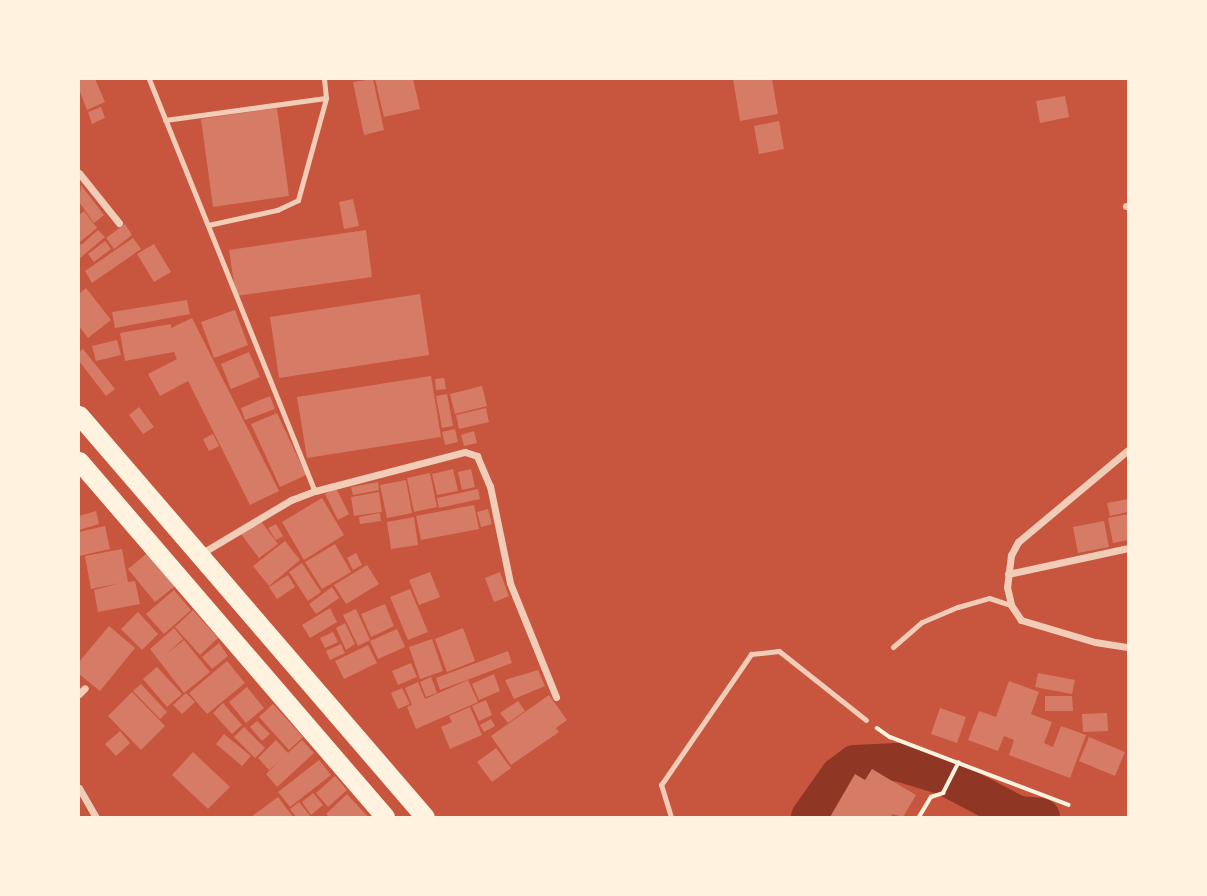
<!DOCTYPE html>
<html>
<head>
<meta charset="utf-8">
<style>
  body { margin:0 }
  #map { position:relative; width:1207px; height:896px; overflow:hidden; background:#c8553d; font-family:Bitter,serif }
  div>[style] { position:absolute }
  .river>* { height:38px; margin:-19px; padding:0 19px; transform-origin:19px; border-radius:19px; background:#8f3625 }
  .building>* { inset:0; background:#d67c66 }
  .path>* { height:3.5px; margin:-1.75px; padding:0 1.75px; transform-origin:1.75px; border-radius:1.75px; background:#fff3e0 }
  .service>* { height:5px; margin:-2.5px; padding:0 2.5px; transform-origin:2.5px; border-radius:2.5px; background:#f1ccb7 }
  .minor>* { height:7px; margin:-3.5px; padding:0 3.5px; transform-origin:3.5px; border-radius:3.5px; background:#f1ccb7 }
  .trunk>* { height:19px; margin:-9.5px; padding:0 9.5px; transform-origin:9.5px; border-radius:9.5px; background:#fff3e0 }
  span { translate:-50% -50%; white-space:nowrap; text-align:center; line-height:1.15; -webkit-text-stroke:7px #fff3e0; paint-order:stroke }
  .frame { position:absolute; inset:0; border:80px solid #fff3e0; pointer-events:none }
</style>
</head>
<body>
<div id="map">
  <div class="river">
    <div style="left:810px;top:817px;width:50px;rotate:-54.7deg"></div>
    <div style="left:839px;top:776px;width:20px;rotate:-37deg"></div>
    <div style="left:855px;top:764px;width:43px;rotate:-2.7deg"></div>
    <div style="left:898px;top:762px;width:48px;rotate:16.9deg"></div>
    <div style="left:944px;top:776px;width:84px;rotate:27.8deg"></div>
    <div style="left:1018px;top:815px;width:23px;rotate:5deg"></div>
  </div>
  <div class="building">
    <div style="clip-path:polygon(79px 79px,95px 79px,105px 102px,87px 110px,79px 89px)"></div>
    <div style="clip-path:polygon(373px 79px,384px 130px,364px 135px,353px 82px)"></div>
    <div style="clip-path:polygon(375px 79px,413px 79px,420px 109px,384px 117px)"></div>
    <div style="clip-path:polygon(733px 79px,772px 79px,778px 114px,740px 121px)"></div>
    <div style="clip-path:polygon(1065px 96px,1069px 117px,1040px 123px,1036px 101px)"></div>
    <div style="clip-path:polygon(101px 107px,105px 118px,92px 124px,88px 112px)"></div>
    <div style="clip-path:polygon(277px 108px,289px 196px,213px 207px,201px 119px)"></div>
    <div style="clip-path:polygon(779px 121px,784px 149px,759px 154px,754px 126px)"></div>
    <div style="clip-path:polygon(81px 185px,104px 215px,94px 223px,79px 202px)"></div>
    <div style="clip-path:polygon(353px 199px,359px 226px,344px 229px,339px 202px)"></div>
    <div style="clip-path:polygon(84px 211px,97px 228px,80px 242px,79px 215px)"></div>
    <div style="clip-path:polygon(125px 224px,132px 235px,114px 249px,106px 238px)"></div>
    <div style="clip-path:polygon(98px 230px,105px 237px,79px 259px,79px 242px,81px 245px)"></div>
    <div style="clip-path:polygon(366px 230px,372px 277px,236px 296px,229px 250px)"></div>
    <div style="clip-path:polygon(133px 238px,141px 249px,92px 283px,85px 271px)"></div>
    <div style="clip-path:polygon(105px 241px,111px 249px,94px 262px,88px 254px)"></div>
    <div style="clip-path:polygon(154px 244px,171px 272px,154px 282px,137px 254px)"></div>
    <div style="clip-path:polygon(86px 288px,111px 320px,88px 338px,79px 326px,79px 294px)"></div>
    <div style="clip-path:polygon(420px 294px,429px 355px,279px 378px,270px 317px)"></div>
    <div style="clip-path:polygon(187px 300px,190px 314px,115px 328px,112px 312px)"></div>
    <div style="clip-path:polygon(235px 310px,248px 345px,214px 358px,201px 322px)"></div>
    <div style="clip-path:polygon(192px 318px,279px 491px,250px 505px,188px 381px,160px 396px,148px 374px,177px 359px,174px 352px,125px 361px,120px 333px,171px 324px,171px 328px)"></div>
    <div style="clip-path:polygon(117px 340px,121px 355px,96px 361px,92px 346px)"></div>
    <div style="clip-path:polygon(83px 349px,115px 389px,106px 396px,79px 361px,79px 352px)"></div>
    <div style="clip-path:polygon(249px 352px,260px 377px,231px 389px,221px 364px)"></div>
    <div style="clip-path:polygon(431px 376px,441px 437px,307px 458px,297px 397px)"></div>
    <div style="clip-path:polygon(444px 378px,446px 389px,436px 390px,435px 379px)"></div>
    <div style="clip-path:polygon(482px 386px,487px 406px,455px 414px,450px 394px)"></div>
    <div style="clip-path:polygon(447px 394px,453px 426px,442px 428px,436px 396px)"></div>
    <div style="clip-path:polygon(270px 396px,275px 409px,245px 420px,241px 408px)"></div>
    <div style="clip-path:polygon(139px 407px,154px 427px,143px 434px,129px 415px)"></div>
    <div style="clip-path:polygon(486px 408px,489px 422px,459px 429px,456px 415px)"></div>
    <div style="clip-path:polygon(277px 413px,306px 475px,280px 487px,251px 424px)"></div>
    <div style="clip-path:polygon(455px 429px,458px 442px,445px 445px,442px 432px)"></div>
    <div style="clip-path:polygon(474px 431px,477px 443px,464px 446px,461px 435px)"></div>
    <div style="clip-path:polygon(213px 434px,219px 446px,209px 451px,203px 439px)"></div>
    <div style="clip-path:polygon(453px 469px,458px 491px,437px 495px,432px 474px)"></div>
    <div style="clip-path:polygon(471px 469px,475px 487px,462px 490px,458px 472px)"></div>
    <div style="clip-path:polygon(430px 473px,437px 507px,414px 512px,407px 478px)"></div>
    <div style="clip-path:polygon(406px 480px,412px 513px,387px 518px,380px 485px)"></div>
    <div style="clip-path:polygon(378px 482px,379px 490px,353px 495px,351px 487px)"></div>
    <div style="clip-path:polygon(336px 488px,349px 514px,338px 520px,325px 494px)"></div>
    <div style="clip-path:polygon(478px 489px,480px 499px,439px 508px,437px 498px)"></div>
    <div style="clip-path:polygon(379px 492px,382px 512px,354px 516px,351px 497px)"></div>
    <div style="clip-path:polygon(322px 498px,344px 535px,304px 560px,282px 522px)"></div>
    <div style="clip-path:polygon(1128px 499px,1128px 512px,1110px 516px,1107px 503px)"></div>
    <div style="clip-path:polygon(474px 505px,479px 529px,421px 540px,416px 516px)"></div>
    <div style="clip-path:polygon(488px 509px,492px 524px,481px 527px,477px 512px)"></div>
    <div style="clip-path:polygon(96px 511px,99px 524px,79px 530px,79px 516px)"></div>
    <div style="clip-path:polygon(380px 513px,381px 521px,360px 524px,359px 517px)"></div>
    <div style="clip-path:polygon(1128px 514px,1128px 540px,1113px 543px,1108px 518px)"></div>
    <div style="clip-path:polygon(414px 517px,418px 545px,391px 549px,387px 522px)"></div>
    <div style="clip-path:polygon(260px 520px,278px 544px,259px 558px,241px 534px)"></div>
    <div style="clip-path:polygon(1104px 521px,1109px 547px,1078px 553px,1073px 527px)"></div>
    <div style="clip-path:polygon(276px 524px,283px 536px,276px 540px,268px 528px)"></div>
    <div style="clip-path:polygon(105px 526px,110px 549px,79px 556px,79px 532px)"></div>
    <div style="clip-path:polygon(285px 541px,300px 560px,269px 586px,253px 566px)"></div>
    <div style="clip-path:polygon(335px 544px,351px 572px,322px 589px,305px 562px)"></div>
    <div style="clip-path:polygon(122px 549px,128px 582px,135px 581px,140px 604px,98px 612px,94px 590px,120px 583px,91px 589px,85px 556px)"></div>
    <div style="clip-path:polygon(152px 549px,179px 583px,155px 602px,128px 569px)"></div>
    <div style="clip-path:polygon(356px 553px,362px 565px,353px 570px,347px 558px)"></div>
    <div style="clip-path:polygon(302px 563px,321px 592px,308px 601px,289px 572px)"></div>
    <div style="clip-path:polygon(367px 565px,379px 584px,346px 604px,334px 585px)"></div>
    <div style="clip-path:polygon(430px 572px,440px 597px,419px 605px,409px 580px)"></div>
    <div style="clip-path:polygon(500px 572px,509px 596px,494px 602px,485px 578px)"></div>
    <div style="clip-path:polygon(288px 575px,295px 587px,277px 599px,269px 587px)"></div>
    <div style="clip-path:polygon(332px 587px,339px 598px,316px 614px,309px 604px)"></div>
    <div style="clip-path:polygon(410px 589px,428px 632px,408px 640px,390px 597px)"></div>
    <div style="clip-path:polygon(174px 590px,191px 610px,164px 634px,146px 614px)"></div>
    <div style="clip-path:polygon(385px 604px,394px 626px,371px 637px,361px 614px)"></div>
    <div style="clip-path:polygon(330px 608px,337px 622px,310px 638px,302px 625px)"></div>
    <div style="clip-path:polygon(356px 609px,370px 640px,358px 646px,343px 615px)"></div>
    <div style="clip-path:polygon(193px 610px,218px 638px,200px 655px,175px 627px)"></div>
    <div style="clip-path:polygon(138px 612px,158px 634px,142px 650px,121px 629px)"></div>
    <div style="clip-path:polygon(345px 623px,355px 644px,346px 650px,336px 628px)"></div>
    <div style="clip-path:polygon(109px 626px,135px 648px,100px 691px,79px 674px,79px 662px)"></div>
    <div style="clip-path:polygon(174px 628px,183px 639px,165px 655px,184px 640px,210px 672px,184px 693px,150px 649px)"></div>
    <div style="clip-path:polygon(463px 628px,475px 661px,447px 672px,435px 639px)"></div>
    <div style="clip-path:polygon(397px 629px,405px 647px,378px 659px,370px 641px)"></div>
    <div style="clip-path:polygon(333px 632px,338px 642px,325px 648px,320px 638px)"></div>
    <div style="clip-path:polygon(432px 639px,443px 671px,420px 679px,409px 647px)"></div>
    <div style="clip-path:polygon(219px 643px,228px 656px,212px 669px,202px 657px)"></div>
    <div style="clip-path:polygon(341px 644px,345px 653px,330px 660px,326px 651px)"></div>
    <div style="clip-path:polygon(368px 645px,377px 663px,344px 679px,335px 661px)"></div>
    <div style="clip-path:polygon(508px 651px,512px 663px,440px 690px,436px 678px)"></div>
    <div style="clip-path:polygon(227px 661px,245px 683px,207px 714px,189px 693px)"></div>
    <div style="clip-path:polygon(411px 663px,417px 677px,398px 685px,392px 671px)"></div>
    <div style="clip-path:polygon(157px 667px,182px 694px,167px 707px,143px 679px)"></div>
    <div style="clip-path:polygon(538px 670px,545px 686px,514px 699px,505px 680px)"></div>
    <div style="clip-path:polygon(1038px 673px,1075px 680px,1072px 694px,1035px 687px)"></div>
    <div style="clip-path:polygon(494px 674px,500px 691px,479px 700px,472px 684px)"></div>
    <div style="clip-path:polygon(431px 677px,437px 693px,426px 697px,420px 682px)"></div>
    <div style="clip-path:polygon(468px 680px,478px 702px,416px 729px,407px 707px,412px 705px,405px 688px,418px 682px,425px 699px)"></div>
    <div style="clip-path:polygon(1009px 681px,1039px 692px,1031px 714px,1052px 722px,1044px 743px,1053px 747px,1061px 726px,1086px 735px,1070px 778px,1009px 755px,1014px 740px,1004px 736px,998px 751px,968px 740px,979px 711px,996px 717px)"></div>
    <div style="clip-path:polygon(141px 684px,167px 712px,160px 719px,133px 691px)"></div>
    <div style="clip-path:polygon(247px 687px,264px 708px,246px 723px,229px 702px)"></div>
    <div style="clip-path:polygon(402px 688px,410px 704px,398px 709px,391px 693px)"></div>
    <div style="clip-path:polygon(132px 692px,165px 726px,141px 750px,108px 716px)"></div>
    <div style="clip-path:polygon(186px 693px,195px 702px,182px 714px,173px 705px)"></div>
    <div style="clip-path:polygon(549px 695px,567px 720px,556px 728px,559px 732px,511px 765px,491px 736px)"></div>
    <div style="clip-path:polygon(1045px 696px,1072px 696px,1073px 711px,1045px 711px)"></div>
    <div style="clip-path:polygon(486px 700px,492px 715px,479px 721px,472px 706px)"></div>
    <div style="clip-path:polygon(518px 701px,525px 711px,508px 723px,500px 713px)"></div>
    <div style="clip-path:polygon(223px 703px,242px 725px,232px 734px,213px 713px)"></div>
    <div style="clip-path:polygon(273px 704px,303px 737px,289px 750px,259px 717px)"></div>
    <div style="clip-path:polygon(470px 707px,482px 735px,450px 749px,441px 727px,452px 722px,449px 716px)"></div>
    <div style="clip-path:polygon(940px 708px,966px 717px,957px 743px,931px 734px)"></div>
    <div style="clip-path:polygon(1107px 713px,1108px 731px,1083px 732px,1082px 714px)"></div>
    <div style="clip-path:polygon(491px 719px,495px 726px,484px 732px,480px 725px)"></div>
    <div style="clip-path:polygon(257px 721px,270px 734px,262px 741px,250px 727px)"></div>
    <div style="clip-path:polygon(244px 727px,265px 748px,255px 758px,234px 737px)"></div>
    <div style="clip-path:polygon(120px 731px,130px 743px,116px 756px,105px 744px)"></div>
    <div style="clip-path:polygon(224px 734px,251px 756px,242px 766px,216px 744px)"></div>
    <div style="clip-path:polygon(1089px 737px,1125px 752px,1115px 776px,1079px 761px)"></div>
    <div style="clip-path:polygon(276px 740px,288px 753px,302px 740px,314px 753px,277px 787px,266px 774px,279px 761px,269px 770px,258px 758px)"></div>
    <div style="clip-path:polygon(496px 748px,511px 768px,492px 782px,477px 762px)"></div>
    <div style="clip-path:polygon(193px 752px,230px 787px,208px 809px,172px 775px)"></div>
    <div style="clip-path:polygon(319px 760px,331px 775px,290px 807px,278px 792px)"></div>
    <div style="clip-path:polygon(872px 769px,916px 795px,903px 817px,892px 814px,891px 817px,830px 817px,855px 774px,865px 780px)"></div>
    <div style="clip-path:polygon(335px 776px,347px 790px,328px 807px,316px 793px)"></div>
    <div style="clip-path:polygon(313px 793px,323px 805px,311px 815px,302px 802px)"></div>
    <div style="clip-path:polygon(347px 794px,368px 817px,329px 817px,326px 814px)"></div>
    <div style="clip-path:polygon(278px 797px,293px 817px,251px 817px)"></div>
    <div style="clip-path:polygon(299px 802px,311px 817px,296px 817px,290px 809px)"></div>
  </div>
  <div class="path">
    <div style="left:877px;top:728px;width:16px;rotate:35deg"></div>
    <div style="left:890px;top:737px;width:191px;rotate:20.8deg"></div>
    <div style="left:919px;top:817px;width:23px;rotate:-59deg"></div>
    <div style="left:931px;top:797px;width:13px;rotate:-18deg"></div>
    <div style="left:943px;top:793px;width:34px;rotate:-63deg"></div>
  </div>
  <div class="service">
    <div style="left:149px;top:79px;width:444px;rotate:68.1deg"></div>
    <div style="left:165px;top:120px;width:162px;rotate:-7.8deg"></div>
    <div style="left:208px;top:225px;width:71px;rotate:-12.3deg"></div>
    <div style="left:277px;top:210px;width:23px;rotate:-25deg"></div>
    <div style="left:298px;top:200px;width:106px;rotate:-74.6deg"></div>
    <div style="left:326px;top:98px;width:19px;rotate:-96deg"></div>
    <div style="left:893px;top:647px;width:38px;rotate:-41deg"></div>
    <div style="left:922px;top:622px;width:39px;rotate:-23deg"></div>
    <div style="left:958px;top:607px;width:32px;rotate:-16deg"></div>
    <div style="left:989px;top:598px;width:23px;rotate:18deg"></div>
    <div style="left:671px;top:817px;width:34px;rotate:-107deg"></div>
    <div style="left:661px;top:785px;width:159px;rotate:-55.5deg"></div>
    <div style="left:751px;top:654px;width:28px;rotate:-6deg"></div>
    <div style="left:779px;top:651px;width:111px;rotate:38.4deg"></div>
  </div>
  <div class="minor">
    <div style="left:79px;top:173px;width:64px;rotate:51.3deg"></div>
    <div style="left:1126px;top:206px;width:2px"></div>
    <div style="left:1128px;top:450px;width:143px;rotate:140.1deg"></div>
    <div style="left:1018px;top:542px;width:15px;rotate:118deg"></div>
    <div style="left:1011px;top:555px;width:32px;rotate:97deg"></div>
    <div style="left:1007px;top:587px;width:18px;rotate:77deg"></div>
    <div style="left:1011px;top:605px;width:18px;rotate:56deg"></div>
    <div style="left:1021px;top:620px;width:77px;rotate:16.6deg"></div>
    <div style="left:1095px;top:642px;width:33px;rotate:9deg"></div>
    <div style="left:202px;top:553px;width:104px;rotate:-30.8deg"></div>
    <div style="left:291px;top:500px;width:26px;rotate:-21deg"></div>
    <div style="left:315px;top:491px;width:155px;rotate:-14.6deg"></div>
    <div style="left:465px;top:452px;width:13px;rotate:18deg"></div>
    <div style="left:477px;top:456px;width:33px;rotate:67deg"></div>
    <div style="left:490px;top:486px;width:99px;rotate:78.3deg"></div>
    <div style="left:510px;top:583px;width:123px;rotate:68deg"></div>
    <div style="left:1008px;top:574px;width:123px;rotate:-12.2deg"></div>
    <div style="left:79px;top:694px;width:8px;rotate:-45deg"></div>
    <div style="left:79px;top:788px;width:34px;rotate:60deg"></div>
  </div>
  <div class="trunk">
    <div style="left:79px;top:415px;width:530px;rotate:49.28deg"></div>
    <div style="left:79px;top:461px;width:469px;rotate:49.3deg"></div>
  </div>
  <div class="frame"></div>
</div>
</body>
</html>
